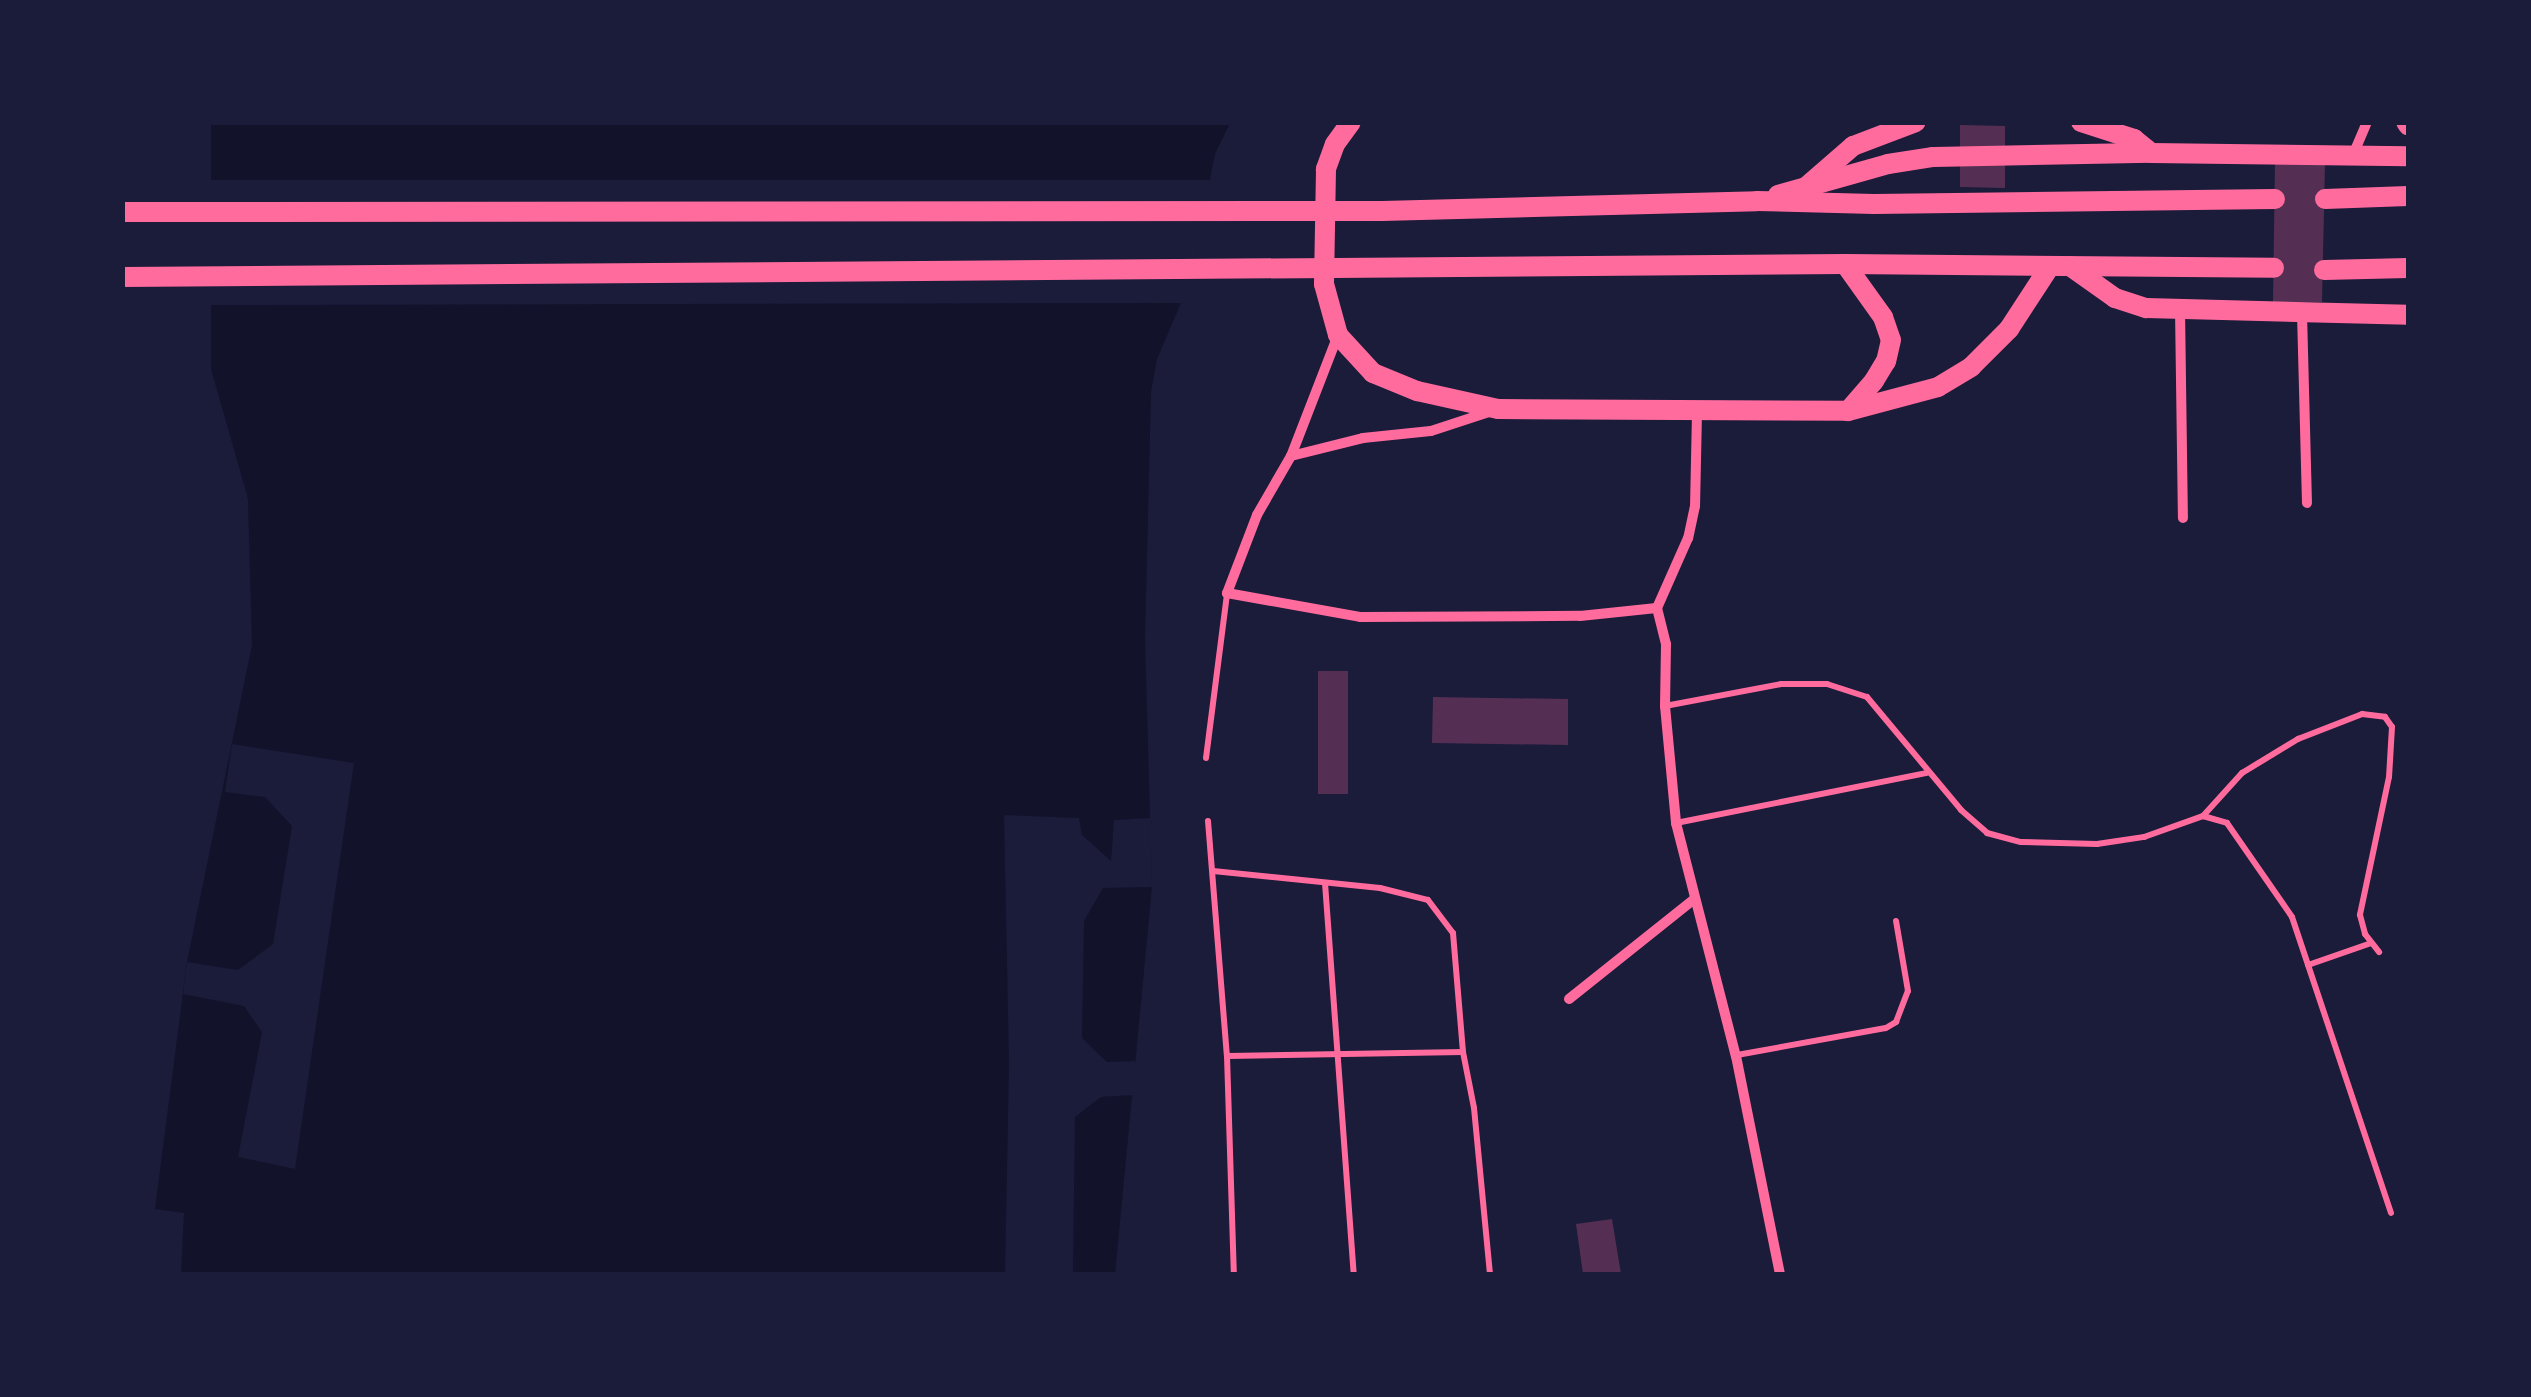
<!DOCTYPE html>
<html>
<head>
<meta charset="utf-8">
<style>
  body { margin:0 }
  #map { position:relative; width:2531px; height:1397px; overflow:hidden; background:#1b1b3a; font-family:"Public Sans",sans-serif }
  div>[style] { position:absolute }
  .water>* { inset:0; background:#12122b }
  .pier>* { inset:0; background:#1b1b3a }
  .building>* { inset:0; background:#542f53 }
  .service>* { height:6px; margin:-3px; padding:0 3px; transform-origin:3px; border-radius:3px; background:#ff6b9d }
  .minor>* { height:10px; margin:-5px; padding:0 5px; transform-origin:5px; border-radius:5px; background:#ff6b9d }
  .trunk>* { height:20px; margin:-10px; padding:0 10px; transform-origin:10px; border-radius:10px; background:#ff6b9d }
  span { translate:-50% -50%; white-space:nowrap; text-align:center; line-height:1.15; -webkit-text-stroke:10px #1b1b3a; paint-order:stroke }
  .frame { position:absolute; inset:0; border:125px solid #1b1b3a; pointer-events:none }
</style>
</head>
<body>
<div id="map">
  <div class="water">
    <div style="clip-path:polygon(211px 123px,1230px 123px,1215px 154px,1189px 284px,1157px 359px,1151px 392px,1145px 639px,1152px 887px,1115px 1274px,181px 1274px,184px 1213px,155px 1209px,187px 962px,252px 645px,248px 499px,211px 369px)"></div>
  </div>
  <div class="pier">
    <div style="clip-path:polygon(206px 180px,1215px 180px,1187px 303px,206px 305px)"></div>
    <div style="clip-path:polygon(232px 744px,354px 763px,295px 1169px,238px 1157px,262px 1032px,244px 1006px,183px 994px,187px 962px,238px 970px,273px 944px,292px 826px,265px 797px,225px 792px)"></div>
    <div style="clip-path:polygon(1004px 815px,1079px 818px,1082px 835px,1111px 861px,1114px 820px,1151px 818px,1152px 887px,1103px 888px,1084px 921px,1082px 1038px,1107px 1062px,1135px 1061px,1135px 1095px,1101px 1097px,1075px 1117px,1073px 1274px,1005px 1274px,1009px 1064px)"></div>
  </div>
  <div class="building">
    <div style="clip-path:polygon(1960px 125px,2005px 126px,2005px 188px,1960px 187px)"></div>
    <div style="clip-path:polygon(2275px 161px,2325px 162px,2322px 302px,2273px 302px)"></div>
    <div style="clip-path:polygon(1318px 671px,1348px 671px,1348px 794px,1318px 794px)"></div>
    <div style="clip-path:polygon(1433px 697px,1568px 699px,1568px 745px,1432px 743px)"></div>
    <div style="clip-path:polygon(1612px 1219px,1621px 1274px,1583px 1274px,1576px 1224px)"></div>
  </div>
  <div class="service">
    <div style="left:1665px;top:706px;width:118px;rotate:-10.7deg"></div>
    <div style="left:1781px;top:684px;width:46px"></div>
    <div style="left:1827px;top:684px;width:42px;rotate:18deg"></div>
    <div style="left:1867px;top:697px;width:147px;rotate:50.2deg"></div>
    <div style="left:1961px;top:810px;width:35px;rotate:41deg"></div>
    <div style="left:1987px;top:833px;width:35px;rotate:15deg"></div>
    <div style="left:2021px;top:842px;width:76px;rotate:1.5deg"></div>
    <div style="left:2097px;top:844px;width:48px;rotate:-8.5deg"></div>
    <div style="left:2144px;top:837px;width:63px;rotate:-19.6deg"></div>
    <div style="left:2203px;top:816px;width:25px;rotate:16deg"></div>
    <div style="left:2227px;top:823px;width:114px;rotate:55.3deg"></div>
    <div style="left:2292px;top:917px;width:312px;rotate:71.5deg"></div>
    <div style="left:1206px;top:758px;width:165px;rotate:-82.7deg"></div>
    <div style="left:2203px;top:816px;width:58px;rotate:-47.8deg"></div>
    <div style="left:2242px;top:773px;width:66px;rotate:-31.3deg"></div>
    <div style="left:2298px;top:739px;width:69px;rotate:-21.3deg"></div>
    <div style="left:2362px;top:714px;width:23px;rotate:7deg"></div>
    <div style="left:2385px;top:717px;width:12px;rotate:55deg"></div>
    <div style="left:2392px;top:727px;width:50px;rotate:93.4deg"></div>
    <div style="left:2389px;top:777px;width:141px;rotate:101.9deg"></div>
    <div style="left:2360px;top:915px;width:20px;rotate:75deg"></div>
    <div style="left:2365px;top:934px;width:23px;rotate:52deg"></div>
    <div style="left:1208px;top:821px;width:236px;rotate:85.4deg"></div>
    <div style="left:1227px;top:1056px;width:218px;rotate:88.2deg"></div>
    <div style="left:1676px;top:823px;width:256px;rotate:-11.3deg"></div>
    <div style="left:1213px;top:871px;width:168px;rotate:5.8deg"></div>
    <div style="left:1380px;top:888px;width:49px;rotate:14deg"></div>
    <div style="left:1428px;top:900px;width:41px;rotate:52.9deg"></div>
    <div style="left:1453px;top:933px;width:119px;rotate:85.2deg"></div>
    <div style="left:1463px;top:1052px;width:57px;rotate:78.9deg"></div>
    <div style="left:1474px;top:1108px;width:167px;rotate:84.5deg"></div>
    <div style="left:1325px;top:883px;width:392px;rotate:85.8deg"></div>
    <div style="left:2308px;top:965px;width:67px;rotate:-19.2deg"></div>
    <div style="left:1737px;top:1055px;width:151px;rotate:-10.3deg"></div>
    <div style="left:1886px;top:1028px;width:12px;rotate:-31deg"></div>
    <div style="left:1896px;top:1022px;width:33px;rotate:-69deg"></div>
    <div style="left:1908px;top:991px;width:71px;rotate:-99.7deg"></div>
    <div style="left:1227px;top:1056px;width:236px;rotate:-1deg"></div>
  </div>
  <div class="minor">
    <div style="left:2353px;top:155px;width:36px;rotate:-67deg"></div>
    <div style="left:2180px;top:309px;width:209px;rotate:89.2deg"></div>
    <div style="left:2302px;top:313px;width:190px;rotate:88.5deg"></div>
    <div style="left:1338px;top:335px;width:130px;rotate:111.2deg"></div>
    <div style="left:1291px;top:456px;width:68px;rotate:120deg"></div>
    <div style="left:1257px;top:515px;width:84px;rotate:111deg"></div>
    <div style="left:1227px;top:593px;width:135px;rotate:10.2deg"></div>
    <div style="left:1360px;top:617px;width:220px;rotate:-0.3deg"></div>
    <div style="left:1580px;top:616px;width:77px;rotate:-5.9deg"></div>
    <div style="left:1697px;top:412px;width:94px;rotate:91.2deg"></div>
    <div style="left:1695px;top:506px;width:33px;rotate:102deg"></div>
    <div style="left:1688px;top:538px;width:77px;rotate:113.9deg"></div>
    <div style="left:1657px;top:608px;width:37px;rotate:76deg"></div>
    <div style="left:1666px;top:644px;width:62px;rotate:90.9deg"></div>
    <div style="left:1665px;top:706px;width:118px;rotate:84.6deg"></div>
    <div style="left:1676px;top:823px;width:241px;rotate:75.6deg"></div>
    <div style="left:1736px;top:1056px;width:222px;rotate:78.6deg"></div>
    <div style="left:1291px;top:456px;width:74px;rotate:-14deg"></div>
    <div style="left:1363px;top:438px;width:68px;rotate:-5.9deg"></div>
    <div style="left:1431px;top:431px;width:61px;rotate:-18.1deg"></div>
    <div style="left:1569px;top:999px;width:159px;rotate:-38.6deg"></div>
  </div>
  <div class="trunk">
    <div style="left:1351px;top:122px;width:27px;rotate:126deg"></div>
    <div style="left:1335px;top:144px;width:27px;rotate:110deg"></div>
    <div style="left:1326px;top:169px;width:115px;rotate:91deg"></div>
    <div style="left:1324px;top:284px;width:53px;rotate:74.6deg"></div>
    <div style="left:1338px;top:335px;width:52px;rotate:47.4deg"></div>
    <div style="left:1373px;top:373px;width:48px;rotate:22.2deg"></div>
    <div style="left:1417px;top:391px;width:83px;rotate:12.5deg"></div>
    <div style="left:1498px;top:409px;width:350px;rotate:0.3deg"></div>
    <div style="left:1848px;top:411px;width:93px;rotate:-14.9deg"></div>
    <div style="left:1938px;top:387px;width:39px;rotate:-31deg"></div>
    <div style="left:1971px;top:367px;width:54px;rotate:-45deg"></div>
    <div style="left:2009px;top:329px;width:75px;rotate:-56.9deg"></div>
    <div style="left:2081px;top:122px;width:56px;rotate:17.8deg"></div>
    <div style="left:2134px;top:139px;width:22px;rotate:39deg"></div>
    <div style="left:2406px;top:122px;width:4px;rotate:56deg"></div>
    <div style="left:1807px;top:186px;width:61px;rotate:-41deg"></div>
    <div style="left:1853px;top:146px;width:67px;rotate:-20.9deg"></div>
    <div style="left:1778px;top:195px;width:114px;rotate:-15.7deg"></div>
    <div style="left:1888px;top:164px;width:46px;rotate:-8.8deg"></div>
    <div style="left:1933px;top:157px;width:218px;rotate:-1.1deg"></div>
    <div style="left:2151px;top:153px;width:257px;rotate:0.7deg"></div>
    <div style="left:2325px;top:199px;width:83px;rotate:-2.1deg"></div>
    <div style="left:122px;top:212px;width:1260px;rotate:-0.05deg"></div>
    <div style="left:1382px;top:211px;width:375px;rotate:-1.5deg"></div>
    <div style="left:1757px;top:201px;width:117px;rotate:1.5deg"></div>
    <div style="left:1874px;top:204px;width:401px;rotate:-0.7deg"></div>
    <div style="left:1845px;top:264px;width:65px;rotate:54.4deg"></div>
    <div style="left:1883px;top:317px;width:24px;rotate:71deg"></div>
    <div style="left:1891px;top:340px;width:22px;rotate:103deg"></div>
    <div style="left:1886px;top:361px;width:23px;rotate:121deg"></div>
    <div style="left:1874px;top:381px;width:40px;rotate:131deg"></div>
    <div style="left:2070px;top:266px;width:55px;rotate:35.4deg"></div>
    <div style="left:2115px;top:298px;width:33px;rotate:18deg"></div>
    <div style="left:2146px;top:308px;width:262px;rotate:1.5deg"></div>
    <div style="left:2324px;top:270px;width:84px;rotate:-1.4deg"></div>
    <div style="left:122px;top:277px;width:1723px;rotate:-0.43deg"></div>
    <div style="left:1845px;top:264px;width:429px;rotate:0.5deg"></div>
  </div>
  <div class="frame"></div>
</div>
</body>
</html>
